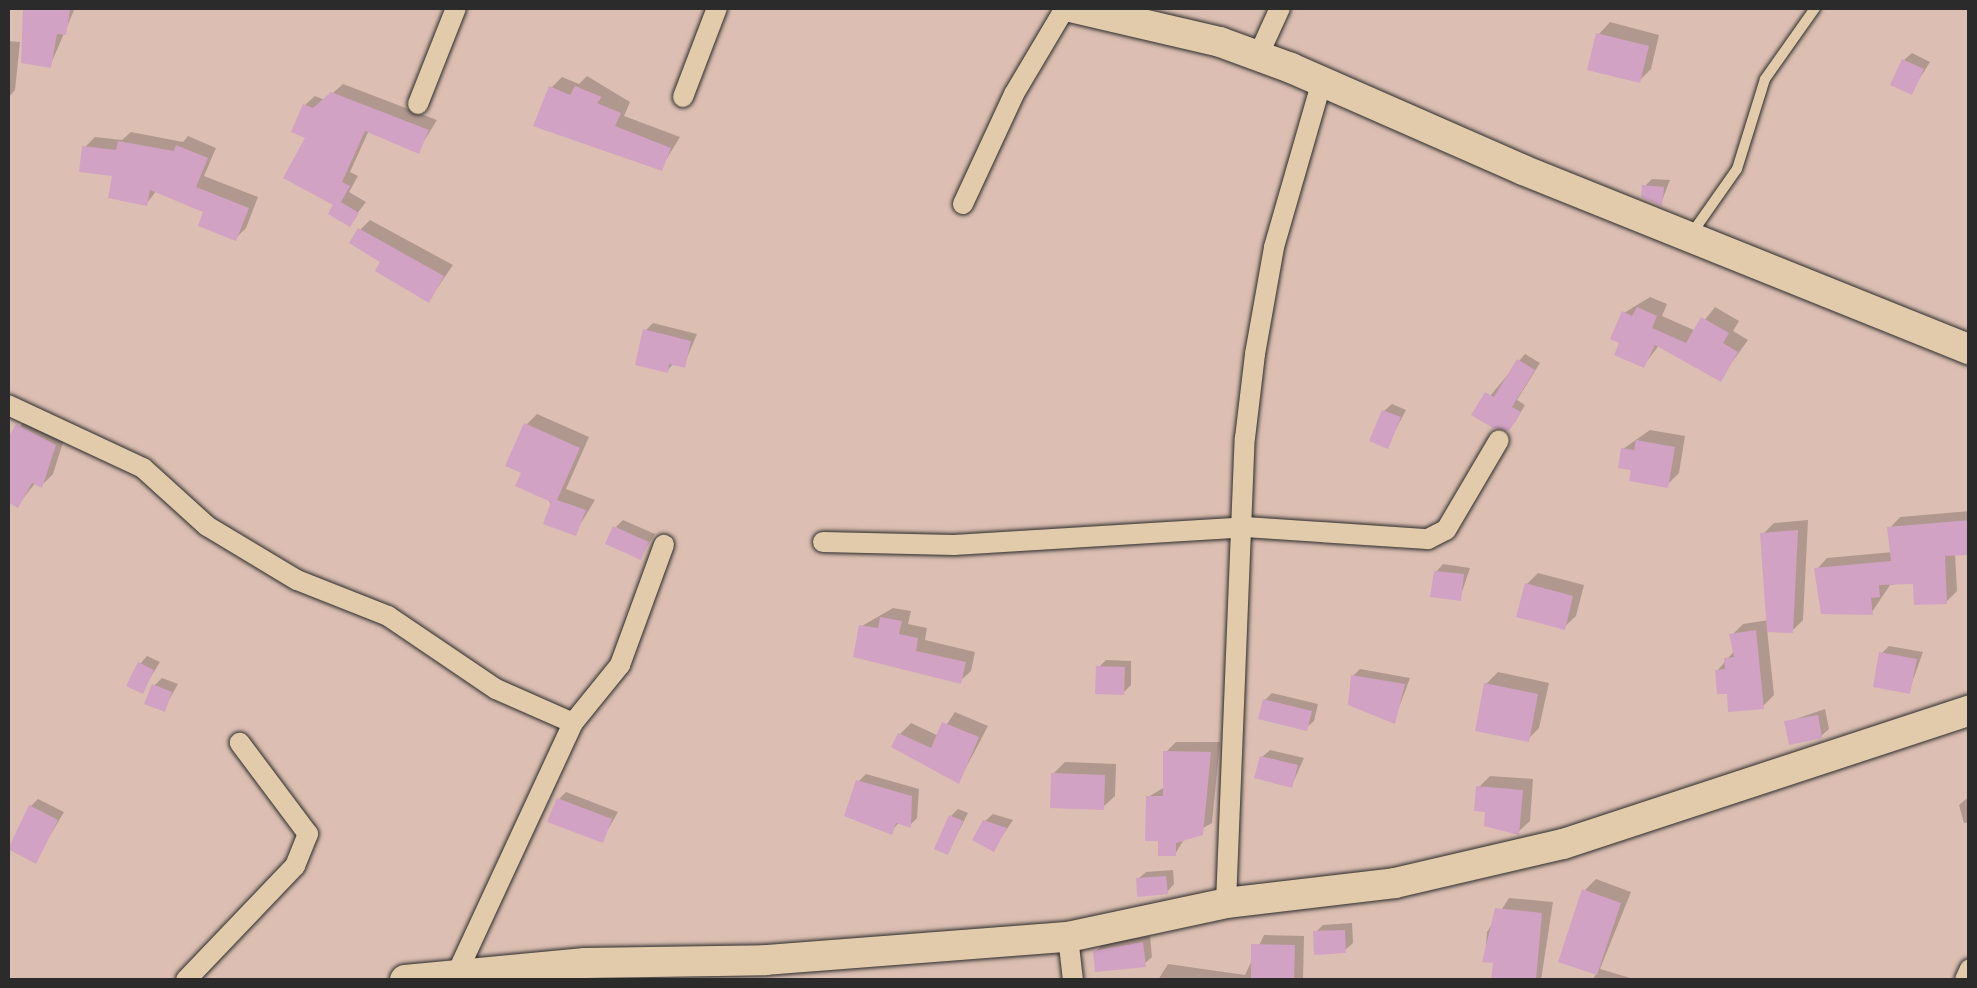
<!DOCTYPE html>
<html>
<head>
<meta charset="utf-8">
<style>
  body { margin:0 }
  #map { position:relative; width:1977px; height:988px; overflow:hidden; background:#dcbfb2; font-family:Sriracha,sans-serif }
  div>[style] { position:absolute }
  .shadow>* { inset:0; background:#0003 }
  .building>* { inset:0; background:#d1a2c3 }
  .roads { filter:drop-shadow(0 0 2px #2b2b2b) drop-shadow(0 0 2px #2b2b2b) }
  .lane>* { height:10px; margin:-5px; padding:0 5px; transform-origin:5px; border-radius:5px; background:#e1cbab }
  .street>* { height:20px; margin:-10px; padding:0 10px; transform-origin:10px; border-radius:10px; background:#e1cbab }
  .secondary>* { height:30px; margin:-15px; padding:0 15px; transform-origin:15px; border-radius:15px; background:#e1cbab }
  span { translate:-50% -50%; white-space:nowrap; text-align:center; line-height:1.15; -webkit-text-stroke:8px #e1cbab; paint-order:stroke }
  .frame { position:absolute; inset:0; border:10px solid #2b2b2b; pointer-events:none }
</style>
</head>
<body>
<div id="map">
  <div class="shadow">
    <div style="clip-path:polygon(26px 8px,75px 8px,50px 66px,23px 23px)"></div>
    <div style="clip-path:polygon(1610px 22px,1659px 35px,1651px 69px,1639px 81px,1599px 34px)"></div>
    <div style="clip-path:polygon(8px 41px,20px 42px,15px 90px,8px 98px)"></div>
    <div style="clip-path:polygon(1912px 53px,1930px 62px,1911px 92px,1904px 60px)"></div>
    <div style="clip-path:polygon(587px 76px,630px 102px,624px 116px,680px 137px,661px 168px,551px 88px,562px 77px,579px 84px)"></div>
    <div style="clip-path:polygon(343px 84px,437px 120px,418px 151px,369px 130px,350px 172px,358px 176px,349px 192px,366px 202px,349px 224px,308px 137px,305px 105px,315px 96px,325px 100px)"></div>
    <div style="clip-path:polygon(131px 132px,183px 142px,188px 136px,216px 148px,204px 176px,258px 197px,246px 228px,236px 238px,206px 211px,157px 190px,147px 203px,85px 147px,95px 137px,122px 140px)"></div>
    <div style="clip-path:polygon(1652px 179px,1670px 180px,1661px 203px,1645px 186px)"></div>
    <div style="clip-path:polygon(370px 220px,453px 265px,429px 300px,383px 262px,360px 230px)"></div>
    <div style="clip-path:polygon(1650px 297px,1667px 304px,1662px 316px,1696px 331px,1715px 307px,1739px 321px,1733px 331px,1748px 340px,1720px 379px,1660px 344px,1644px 365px,1622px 342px,1624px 313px)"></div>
    <div style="clip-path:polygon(653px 323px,697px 334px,684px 365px,674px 363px,667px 371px,646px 330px)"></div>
    <div style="clip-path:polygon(1525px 354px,1540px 363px,1517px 400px,1525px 405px,1515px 422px,1509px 428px,1475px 414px)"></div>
    <div style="clip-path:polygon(1392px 404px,1406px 410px,1387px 446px,1384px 411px)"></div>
    <div style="clip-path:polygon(29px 414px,66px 433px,53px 474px,42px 485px,36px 482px,18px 505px,8px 499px,8px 444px)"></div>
    <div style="clip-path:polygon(537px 414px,589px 437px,566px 489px,595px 500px,575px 533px,524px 471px,526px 425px)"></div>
    <div style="clip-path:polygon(1650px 430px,1685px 436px,1679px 473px,1667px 485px,1634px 468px,1623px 449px)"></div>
    <div style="clip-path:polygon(1970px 511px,1970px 551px,1955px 553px,1957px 591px,1946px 602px,1916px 581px,1890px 585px,1872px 612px,1823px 612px,1817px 569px,1827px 558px,1893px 552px,1890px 528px,1900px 517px)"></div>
    <div style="clip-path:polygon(623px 520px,655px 534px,640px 557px,616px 527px)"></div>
    <div style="clip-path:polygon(1808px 520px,1803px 620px,1792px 631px,1767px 629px,1774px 695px,1763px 706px,1729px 691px,1717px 671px,1735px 650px,1732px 635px,1743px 624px,1769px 620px,1763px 534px,1774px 523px)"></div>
    <div style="clip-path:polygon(1443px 564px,1470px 568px,1460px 598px,1436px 572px)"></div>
    <div style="clip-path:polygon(1538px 573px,1584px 585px,1576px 616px,1564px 627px,1527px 584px)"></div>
    <div style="clip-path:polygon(893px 608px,911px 611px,908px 624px,927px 628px,925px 640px,975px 652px,971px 671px,960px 681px,862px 626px)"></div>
    <div style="clip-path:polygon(1889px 646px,1923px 652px,1909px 691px,1882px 653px)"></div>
    <div style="clip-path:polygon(147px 656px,160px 662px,142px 691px,140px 664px)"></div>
    <div style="clip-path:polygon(1106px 660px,1131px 661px,1131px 685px,1123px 693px,1099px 667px)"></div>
    <div style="clip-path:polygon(1360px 669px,1410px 678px,1394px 721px,1353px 676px)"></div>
    <div style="clip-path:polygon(1498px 672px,1549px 683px,1539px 728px,1528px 739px,1486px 684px)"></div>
    <div style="clip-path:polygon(162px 678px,178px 684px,164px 709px,154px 686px)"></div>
    <div style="clip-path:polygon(1272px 693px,1318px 704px,1314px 721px,1306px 728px,1265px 700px)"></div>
    <div style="clip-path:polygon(1825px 709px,1829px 729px,1821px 736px,1787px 722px)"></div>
    <div style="clip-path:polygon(955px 712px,988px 726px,959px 781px,900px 734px,911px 723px,939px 736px)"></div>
    <div style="clip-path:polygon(1176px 742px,1220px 742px,1212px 823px,1185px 838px,1175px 854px,1161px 839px,1148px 797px,1165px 787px,1166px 752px)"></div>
    <div style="clip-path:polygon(1270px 750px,1304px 758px,1292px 785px,1262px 757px)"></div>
    <div style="clip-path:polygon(1065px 762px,1116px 764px,1115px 796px,1103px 807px,1053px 774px)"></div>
    <div style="clip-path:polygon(866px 774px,919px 789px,917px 818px,910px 825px,900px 821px,891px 832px,858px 782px)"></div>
    <div style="clip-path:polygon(1490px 776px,1533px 779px,1530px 821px,1518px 832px,1488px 810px,1479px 787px)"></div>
    <div style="clip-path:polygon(566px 792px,618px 812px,602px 840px,559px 799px)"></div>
    <div style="clip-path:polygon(1970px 796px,1970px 822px,1964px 823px,1959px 805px)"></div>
    <div style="clip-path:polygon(38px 799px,64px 812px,35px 861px,31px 806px)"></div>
    <div style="clip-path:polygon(958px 809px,968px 813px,948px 852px,951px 816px)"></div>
    <div style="clip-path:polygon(993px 814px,1013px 820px,994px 848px,985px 821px)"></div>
    <div style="clip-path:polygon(1173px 870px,1174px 884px,1167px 892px,1138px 879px,1146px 872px)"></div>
    <div style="clip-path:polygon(1596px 879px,1631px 892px,1600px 969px,1637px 980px,1592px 980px,1597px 973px,1584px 891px)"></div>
    <div style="clip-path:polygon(1509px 898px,1553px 902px,1541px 980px,1494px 980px,1495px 960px,1485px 959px,1487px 932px)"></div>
    <div style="clip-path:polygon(1352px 923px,1353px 943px,1345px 950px,1316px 932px,1323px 925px)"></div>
    <div style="clip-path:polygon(1264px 935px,1304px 936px,1303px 980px,1158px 980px,1168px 964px,1245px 975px)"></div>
    <div style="clip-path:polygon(1150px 936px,1152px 957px,1144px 964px,1095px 952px,1103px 944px)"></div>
  </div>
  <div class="building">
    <div style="clip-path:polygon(23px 8px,70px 10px,66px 35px,57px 34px,51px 68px,21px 63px)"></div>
    <div style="clip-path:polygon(1596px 33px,1649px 46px,1640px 83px,1587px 70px)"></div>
    <div style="clip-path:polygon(1902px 59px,1924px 69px,1912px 95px,1890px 85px)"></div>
    <div style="clip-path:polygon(549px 86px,570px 95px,575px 86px,602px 97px,597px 103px,621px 113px,615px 126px,671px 148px,662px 171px,533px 126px)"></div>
    <div style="clip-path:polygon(331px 92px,429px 130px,419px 154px,365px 131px,342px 182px,350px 186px,341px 202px,359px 213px,350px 227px,328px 214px,333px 205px,283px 178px,305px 138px,291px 132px,303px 104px,313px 108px)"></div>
    <div style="clip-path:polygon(118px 141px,174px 151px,176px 145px,208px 158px,196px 187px,249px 208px,236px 241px,198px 226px,203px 212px,150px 190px,147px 206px,108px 198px,112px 176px,79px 172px,82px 146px,116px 150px)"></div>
    <div style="clip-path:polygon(1642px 185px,1664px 187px,1662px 206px,1641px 197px)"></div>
    <div style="clip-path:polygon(358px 228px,444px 276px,429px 303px,375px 271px,380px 262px,349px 243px)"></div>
    <div style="clip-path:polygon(1637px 307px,1657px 316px,1652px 328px,1686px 343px,1701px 317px,1729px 333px,1723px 343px,1738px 352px,1721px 382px,1655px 345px,1644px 368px,1614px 355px,1619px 343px,1610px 339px,1622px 311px,1632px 316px)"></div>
    <div style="clip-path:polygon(643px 329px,691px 341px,685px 368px,669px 364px,668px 373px,635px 365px)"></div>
    <div style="clip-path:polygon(1517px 359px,1535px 370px,1512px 407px,1521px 412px,1509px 431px,1493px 428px,1471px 415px,1485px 392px,1494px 397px)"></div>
    <div style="clip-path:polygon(1382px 410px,1401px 417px,1388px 449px,1369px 441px)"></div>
    <div style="clip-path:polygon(524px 423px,580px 448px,557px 500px,586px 510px,576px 536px,543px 524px,551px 502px,515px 486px,521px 473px,505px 466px)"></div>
    <div style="clip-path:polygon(16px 424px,56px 445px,42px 488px,32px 483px,18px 508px,8px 502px,8px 438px)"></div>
    <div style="clip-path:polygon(1636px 440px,1675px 447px,1668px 488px,1629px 481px,1631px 470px,1618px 468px,1621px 448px,1634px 450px)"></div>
    <div style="clip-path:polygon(1970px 520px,1970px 555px,1945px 556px,1947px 604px,1914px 605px,1913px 584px,1879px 585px,1880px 597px,1871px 598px,1873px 615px,1821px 614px,1814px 568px,1891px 561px,1887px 527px)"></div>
    <div style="clip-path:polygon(613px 526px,649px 542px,641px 560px,605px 544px)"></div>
    <div style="clip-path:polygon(1798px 530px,1793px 633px,1767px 632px,1760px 533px)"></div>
    <div style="clip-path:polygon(1434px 571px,1464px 574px,1461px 601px,1430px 597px)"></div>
    <div style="clip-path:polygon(1525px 583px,1573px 596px,1565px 630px,1516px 617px)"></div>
    <div style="clip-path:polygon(880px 617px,902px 621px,899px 634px,918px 638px,916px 651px,966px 662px,961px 684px,853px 657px,859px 625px,878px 628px)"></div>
    <div style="clip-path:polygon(1756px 630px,1764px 709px,1728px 712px,1727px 694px,1717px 694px,1715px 670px,1725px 669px,1724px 658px,1734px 657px,1729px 634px)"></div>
    <div style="clip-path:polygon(1879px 652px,1917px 659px,1910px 694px,1873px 687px)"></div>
    <div style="clip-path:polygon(138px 662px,154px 670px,143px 694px,126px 686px)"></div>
    <div style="clip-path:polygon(1096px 666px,1125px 667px,1124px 695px,1095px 694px)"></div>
    <div style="clip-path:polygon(1351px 675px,1405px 684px,1395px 724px,1348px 705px)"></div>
    <div style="clip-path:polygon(1484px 683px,1538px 694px,1529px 742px,1475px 731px)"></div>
    <div style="clip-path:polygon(152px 684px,172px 692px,165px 712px,144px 704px)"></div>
    <div style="clip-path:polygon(1263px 699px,1312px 711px,1307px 731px,1258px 719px)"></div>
    <div style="clip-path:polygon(1818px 715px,1822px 738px,1789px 745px,1784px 721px)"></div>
    <div style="clip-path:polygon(942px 722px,979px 737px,959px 784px,891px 747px,898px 733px,931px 748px)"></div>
    <div style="clip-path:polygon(1163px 751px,1211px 752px,1203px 835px,1176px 843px,1176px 856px,1158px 856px,1158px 841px,1145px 841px,1146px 796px,1163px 796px)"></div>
    <div style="clip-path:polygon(1260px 756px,1298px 765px,1292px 788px,1254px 778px)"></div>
    <div style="clip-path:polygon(1051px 773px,1105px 775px,1104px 810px,1050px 808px)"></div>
    <div style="clip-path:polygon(856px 780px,912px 796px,911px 828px,896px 823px,892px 835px,844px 816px)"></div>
    <div style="clip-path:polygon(1476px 786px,1523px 790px,1519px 835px,1484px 826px,1485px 812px,1474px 811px)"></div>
    <div style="clip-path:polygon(557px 798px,612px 819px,603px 843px,547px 822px)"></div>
    <div style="clip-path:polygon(29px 805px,58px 820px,36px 864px,8px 849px)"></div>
    <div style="clip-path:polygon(949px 815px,963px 821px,948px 855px,934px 849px)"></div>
    <div style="clip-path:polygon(983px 820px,1007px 828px,994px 852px,972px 840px)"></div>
    <div style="clip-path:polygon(1166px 876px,1168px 894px,1137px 897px,1136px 878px)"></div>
    <div style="clip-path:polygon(1582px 889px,1621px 903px,1597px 975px,1558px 962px)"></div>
    <div style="clip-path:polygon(1495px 908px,1542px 913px,1536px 980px,1491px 980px,1493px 963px,1482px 962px)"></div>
    <div style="clip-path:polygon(1345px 930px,1346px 953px,1314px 955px,1313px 931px)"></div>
    <div style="clip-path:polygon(1143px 942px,1146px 967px,1095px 972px,1093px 951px)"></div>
    <div style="clip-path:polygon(1251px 944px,1295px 945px,1294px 980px,1251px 980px)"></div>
  </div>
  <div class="roads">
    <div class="lane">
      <div style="left:1692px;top:233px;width:78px;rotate:-54.9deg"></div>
      <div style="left:1737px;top:169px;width:94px;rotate:-72.7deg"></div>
      <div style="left:1765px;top:79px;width:87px;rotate:-54.8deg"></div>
    </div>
    <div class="street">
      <div style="left:1258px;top:56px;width:53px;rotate:-65.4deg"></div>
      <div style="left:683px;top:97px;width:95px;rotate:-69.1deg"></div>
      <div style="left:418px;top:104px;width:103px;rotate:-68.4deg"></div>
      <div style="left:963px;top:204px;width:121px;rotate:-65.1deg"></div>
      <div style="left:1014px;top:94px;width:100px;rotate:-59.3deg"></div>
      <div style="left:8px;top:405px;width:149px;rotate:25deg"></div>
      <div style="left:143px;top:468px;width:86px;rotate:42.2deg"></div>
      <div style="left:207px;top:526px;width:105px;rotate:31deg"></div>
      <div style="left:297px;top:580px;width:98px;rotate:21.6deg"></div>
      <div style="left:388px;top:616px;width:130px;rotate:34.1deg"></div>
      <div style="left:496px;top:689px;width:84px;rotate:23.8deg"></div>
      <div style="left:823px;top:542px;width:131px;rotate:1.3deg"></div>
      <div style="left:954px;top:545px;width:292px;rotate:-3.5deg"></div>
      <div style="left:1245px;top:527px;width:183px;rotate:3.8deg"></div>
      <div style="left:1428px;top:539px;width:20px;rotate:-27deg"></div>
      <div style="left:1446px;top:530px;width:104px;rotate:-59.5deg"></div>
      <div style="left:1226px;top:903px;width:465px;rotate:-87.7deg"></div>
      <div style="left:1245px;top:438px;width:85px;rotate:-83.2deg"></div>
      <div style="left:1255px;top:354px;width:109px;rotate:-79.9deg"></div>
      <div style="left:1274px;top:247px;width:173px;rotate:-73.9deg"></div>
      <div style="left:1068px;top:937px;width:43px;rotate:83.4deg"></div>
      <div style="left:457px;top:973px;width:276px;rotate:-65.1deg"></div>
      <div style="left:573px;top:723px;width:75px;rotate:-51deg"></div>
      <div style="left:620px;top:665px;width:128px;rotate:-69.9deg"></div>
      <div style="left:186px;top:980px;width:158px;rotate:-46.3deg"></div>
      <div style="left:295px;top:866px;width:35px;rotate:-68deg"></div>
      <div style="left:308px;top:834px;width:114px;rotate:-126.8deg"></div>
      <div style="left:1965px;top:980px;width:12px;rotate:-66deg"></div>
    </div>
    <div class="secondary">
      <div style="left:1074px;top:8px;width:150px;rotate:13.1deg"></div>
      <div style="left:1220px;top:42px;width:76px;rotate:20.1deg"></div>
      <div style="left:1291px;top:68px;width:253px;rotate:23.7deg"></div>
      <div style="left:1523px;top:170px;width:482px;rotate:21.9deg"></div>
      <div style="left:405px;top:980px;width:181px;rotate:-5.4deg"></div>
      <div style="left:585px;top:963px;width:181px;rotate:-0.9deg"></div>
      <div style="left:766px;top:960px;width:303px;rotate:-4.4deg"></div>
      <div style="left:1068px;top:937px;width:162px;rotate:-12.1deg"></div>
      <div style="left:1226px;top:903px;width:170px;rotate:-6.7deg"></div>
      <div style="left:1395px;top:883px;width:172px;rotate:-13.1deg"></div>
      <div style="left:1563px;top:844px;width:428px;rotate:-18.2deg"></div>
    </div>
  </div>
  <div class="frame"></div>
</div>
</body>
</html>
